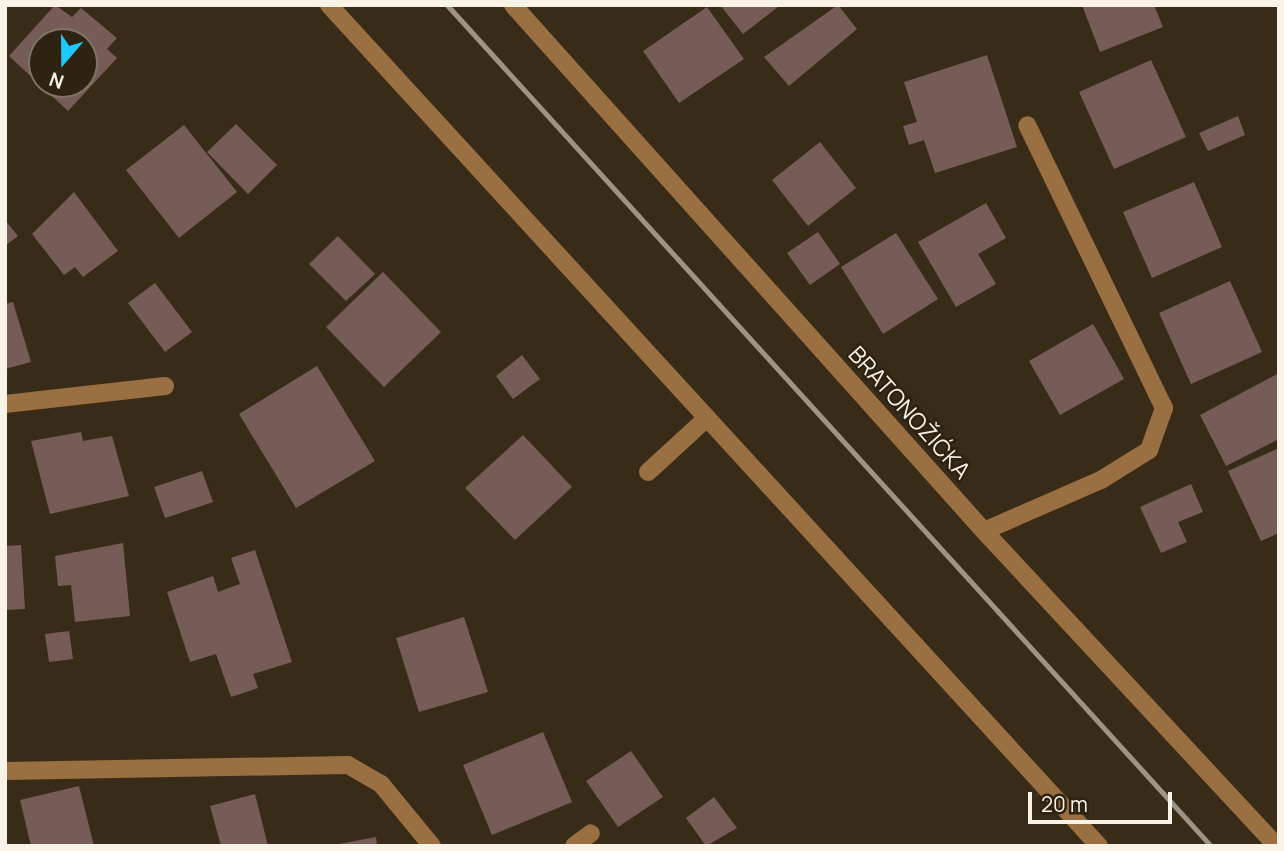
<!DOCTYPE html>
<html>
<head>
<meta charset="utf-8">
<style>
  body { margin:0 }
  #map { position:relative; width:1284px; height:851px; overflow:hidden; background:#382c19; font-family:Manrope,sans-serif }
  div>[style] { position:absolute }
  .building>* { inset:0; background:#765c57 }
  .minor>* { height:18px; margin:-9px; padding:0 9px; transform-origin:9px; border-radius:9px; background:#9a6f42 }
  .rail>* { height:5px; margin:-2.5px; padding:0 2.5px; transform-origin:2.5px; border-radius:2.5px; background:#9d9484 }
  span { translate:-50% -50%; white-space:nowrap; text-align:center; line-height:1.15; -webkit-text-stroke:5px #2e2210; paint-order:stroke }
  .street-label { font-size:23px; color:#f9f2e6 }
  .frame { position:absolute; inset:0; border:7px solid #f9f2e6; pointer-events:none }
  .north { position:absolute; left:28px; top:28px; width:70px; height:70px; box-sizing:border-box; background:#2e2210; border:2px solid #7f7566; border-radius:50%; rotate:200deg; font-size:19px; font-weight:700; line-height:28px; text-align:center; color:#f9f2e6 }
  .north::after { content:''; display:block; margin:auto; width:24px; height:32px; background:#1dc9fc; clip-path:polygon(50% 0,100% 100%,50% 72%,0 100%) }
  .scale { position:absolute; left:1028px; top:792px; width:144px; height:32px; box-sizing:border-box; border:4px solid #f9f2e6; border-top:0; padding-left:9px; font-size:21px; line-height:24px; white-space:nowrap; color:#f9f2e6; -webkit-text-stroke:5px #2e2210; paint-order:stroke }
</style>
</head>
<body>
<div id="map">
  <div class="building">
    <div style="clip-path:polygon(evenodd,55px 5px,72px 17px,81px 8px,117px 38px,107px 49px,117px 58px,68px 111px,9px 56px,55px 5px,42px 42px,84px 42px,84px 84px,42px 84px,42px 42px)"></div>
    <div style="clip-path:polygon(720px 5px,777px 5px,778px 7px,743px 34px)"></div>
    <div style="clip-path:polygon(838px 5px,857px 29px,789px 86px,764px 57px)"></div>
    <div style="clip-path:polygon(1082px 5px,1154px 5px,1163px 27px,1100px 52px)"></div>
    <div style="clip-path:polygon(707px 7px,744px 59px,679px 103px,643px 51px)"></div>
    <div style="clip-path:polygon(987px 55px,1017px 147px,935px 173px,924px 140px,909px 145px,903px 126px,917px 122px,904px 82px)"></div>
    <div style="clip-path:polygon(1151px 60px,1186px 137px,1114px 169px,1079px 92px)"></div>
    <div style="clip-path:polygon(1238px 116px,1245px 135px,1208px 151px,1199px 133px)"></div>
    <div style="clip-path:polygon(236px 124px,277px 165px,248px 194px,207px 152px)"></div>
    <div style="clip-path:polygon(184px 125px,237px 192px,179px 238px,126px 170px)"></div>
    <div style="clip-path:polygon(820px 142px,856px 188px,808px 226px,772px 180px)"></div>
    <div style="clip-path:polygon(1194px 182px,1222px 247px,1152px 278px,1123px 212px)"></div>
    <div style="clip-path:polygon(74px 192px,118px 251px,83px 277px,75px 267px,64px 275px,32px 234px)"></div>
    <div style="clip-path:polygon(986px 203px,1006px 238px,978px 254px,996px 284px,956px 307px,918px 242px)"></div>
    <div style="clip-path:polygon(5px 220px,18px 236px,5px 246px)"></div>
    <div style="clip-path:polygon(818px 232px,840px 264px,810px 285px,787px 253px)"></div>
    <div style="clip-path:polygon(896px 233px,938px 299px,883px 334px,841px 267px)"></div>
    <div style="clip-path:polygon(338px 236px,375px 274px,346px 301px,309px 264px)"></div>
    <div style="clip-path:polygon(383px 272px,441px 332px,384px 387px,326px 327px)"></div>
    <div style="clip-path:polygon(1230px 281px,1262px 352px,1191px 384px,1159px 313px)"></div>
    <div style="clip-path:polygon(155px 283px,192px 332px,165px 352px,128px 303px)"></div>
    <div style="clip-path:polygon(13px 302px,31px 362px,5px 369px,5px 304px)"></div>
    <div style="clip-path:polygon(1093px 324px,1124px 379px,1060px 415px,1029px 361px)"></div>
    <div style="clip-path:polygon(522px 355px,540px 379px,513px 399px,496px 376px)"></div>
    <div style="clip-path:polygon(317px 366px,375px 461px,296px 508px,239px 414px)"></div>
    <div style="clip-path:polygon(1279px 373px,1279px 439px,1226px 466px,1200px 415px)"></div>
    <div style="clip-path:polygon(81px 432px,83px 441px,112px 436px,129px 496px,50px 514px,31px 441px)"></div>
    <div style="clip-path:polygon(523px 435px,572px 487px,515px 540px,465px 488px)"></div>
    <div style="clip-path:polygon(1279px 448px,1279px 533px,1261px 541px,1228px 471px)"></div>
    <div style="clip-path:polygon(202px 471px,213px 502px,165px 518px,154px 487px)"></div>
    <div style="clip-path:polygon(1191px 484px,1203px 512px,1178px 522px,1187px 542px,1161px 553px,1140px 507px)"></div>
    <div style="clip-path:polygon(123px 543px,130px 616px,75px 622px,71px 585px,58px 586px,55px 556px)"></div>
    <div style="clip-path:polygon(21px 545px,25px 609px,5px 610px,5px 546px)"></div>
    <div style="clip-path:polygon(255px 550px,292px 662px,253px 674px,258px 688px,231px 697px,216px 654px,190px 662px,167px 592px,213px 576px,218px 592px,240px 584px,231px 558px)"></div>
    <div style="clip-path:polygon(464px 617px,488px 692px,419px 712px,396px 638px)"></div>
    <div style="clip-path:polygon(69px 631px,73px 659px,49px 662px,45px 634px)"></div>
    <div style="clip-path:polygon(543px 732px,572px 802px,492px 835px,463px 765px)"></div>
    <div style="clip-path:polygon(631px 751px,663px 797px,618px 827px,586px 781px)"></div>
    <div style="clip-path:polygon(79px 786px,94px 846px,31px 846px,20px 800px)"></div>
    <div style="clip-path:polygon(255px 794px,268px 846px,221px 846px,210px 806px)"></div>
    <div style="clip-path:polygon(714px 797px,737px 828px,706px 846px,686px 818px)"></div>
    <div style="clip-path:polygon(376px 837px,377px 846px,339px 846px,339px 844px)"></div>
  </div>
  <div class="minor">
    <div style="left:329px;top:5px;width:1140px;rotate:47.52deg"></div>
    <div style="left:513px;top:5px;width:706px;rotate:48.16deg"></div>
    <div style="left:984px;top:531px;width:430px;rotate:47.1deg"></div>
    <div style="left:5px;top:404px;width:161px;rotate:-6.4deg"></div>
    <div style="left:648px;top:472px;width:80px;rotate:-42.5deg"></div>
    <div style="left:984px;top:531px;width:128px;rotate:-23.6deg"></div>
    <div style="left:1101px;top:480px;width:57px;rotate:-32deg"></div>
    <div style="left:1149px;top:450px;width:45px;rotate:-70.3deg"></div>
    <div style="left:1164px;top:408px;width:314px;rotate:-115.8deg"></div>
    <div style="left:5px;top:771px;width:343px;rotate:-1deg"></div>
    <div style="left:348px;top:765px;width:38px;rotate:30deg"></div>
    <div style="left:381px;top:784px;width:80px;rotate:50.6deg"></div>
    <div style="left:574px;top:846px;width:21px;rotate:-37deg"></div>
  </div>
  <div class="rail">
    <div style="left:447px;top:5px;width:1136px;rotate:47.75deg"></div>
  </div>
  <div class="street-label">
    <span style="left:910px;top:412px;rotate:48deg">BRATONOŽIĆKA</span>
  </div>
  <div class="frame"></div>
  <div class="north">N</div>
  <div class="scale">20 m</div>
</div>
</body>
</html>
